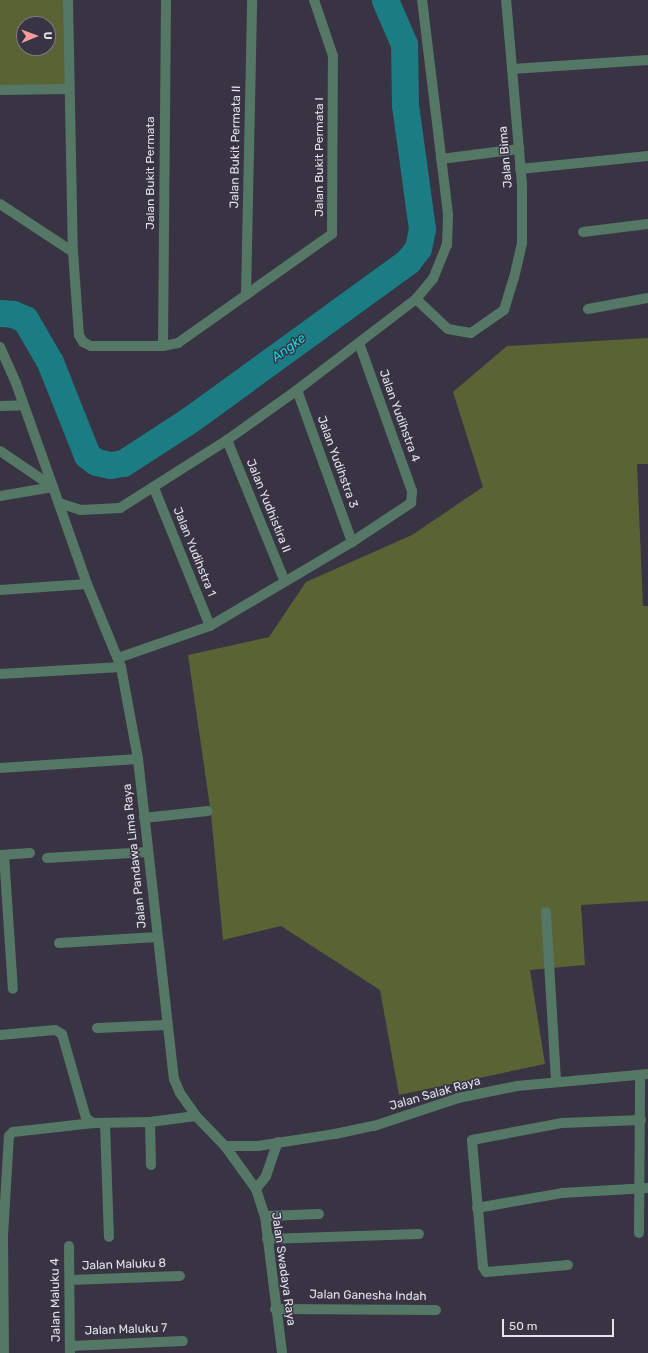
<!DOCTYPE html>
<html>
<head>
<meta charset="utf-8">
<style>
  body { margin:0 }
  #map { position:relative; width:648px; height:1353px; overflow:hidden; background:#383444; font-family:Rubik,sans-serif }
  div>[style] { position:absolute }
  .green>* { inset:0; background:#5a6333 }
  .river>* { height:27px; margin:-13.5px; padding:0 13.5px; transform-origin:13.5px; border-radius:13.5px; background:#1b7d83 }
  .minor>* { height:10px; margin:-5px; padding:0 5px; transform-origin:5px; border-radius:5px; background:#557765 }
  span { translate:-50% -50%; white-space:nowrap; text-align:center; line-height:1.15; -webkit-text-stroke:3px #383444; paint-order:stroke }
  .street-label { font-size:12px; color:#e4e2ec }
  .water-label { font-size:13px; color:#0ddae4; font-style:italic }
  .north { position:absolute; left:16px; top:16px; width:40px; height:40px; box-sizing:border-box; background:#383444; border:1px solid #7d7a87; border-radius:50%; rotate:89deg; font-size:11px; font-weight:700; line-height:16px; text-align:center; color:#e4e2ec }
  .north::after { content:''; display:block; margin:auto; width:14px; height:18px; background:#f59b9d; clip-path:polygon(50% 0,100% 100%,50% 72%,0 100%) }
  .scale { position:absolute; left:502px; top:1319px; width:112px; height:18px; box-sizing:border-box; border:2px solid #e4e2ec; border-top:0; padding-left:5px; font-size:12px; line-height:14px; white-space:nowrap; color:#e4e2ec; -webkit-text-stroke:3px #383444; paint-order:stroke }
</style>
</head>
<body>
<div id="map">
  <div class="green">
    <div style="clip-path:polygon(evenodd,0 0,68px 0,69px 89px,0 90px,0 0,24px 24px,48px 24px,48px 48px,24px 48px,24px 24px)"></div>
    <div style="clip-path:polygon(648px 338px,648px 464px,637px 464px,643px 606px,648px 606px,648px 901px,581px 905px,585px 965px,530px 970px,545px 1064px,399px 1095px,380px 990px,281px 926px,223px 940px,211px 814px,188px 655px,269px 637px,306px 582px,412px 535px,483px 487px,453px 392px,507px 346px)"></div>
  </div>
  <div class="river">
    <div style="left:0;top:313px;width:13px;rotate:4deg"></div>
    <div style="left:13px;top:314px;width:13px;rotate:23deg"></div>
    <div style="left:25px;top:319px;width:50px;rotate:59.8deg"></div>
    <div style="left:50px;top:362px;width:100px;rotate:68.3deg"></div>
    <div style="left:87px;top:455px;width:11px;rotate:38deg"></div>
    <div style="left:96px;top:462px;width:14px;rotate:12deg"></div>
    <div style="left:110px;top:465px;width:13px;rotate:-9deg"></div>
    <div style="left:123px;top:463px;width:77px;rotate:-32.9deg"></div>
    <div style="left:188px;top:421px;width:272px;rotate:-36deg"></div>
    <div style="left:408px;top:261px;width:16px;rotate:-52deg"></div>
    <div style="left:418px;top:248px;width:19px;rotate:-78deg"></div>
    <div style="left:422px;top:229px;width:125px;rotate:-97.8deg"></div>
    <div style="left:405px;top:105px;width:61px;rotate:-90.9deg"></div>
    <div style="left:404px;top:44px;width:48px;rotate:-113.4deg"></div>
  </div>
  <div class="minor">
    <div style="left:68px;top:0;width:252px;rotate:88.9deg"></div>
    <div style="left:73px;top:252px;width:83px;rotate:85.9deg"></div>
    <div style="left:79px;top:335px;width:8px;rotate:60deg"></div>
    <div style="left:83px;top:342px;width:9px;rotate:27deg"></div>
    <div style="left:91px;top:346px;width:72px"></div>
    <div style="left:163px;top:346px;width:15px;rotate:-11deg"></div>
    <div style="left:178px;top:343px;width:189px;rotate:-35.3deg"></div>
    <div style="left:332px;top:234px;width:178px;rotate:-89.7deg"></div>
    <div style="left:333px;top:56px;width:59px;rotate:-108.7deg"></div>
    <div style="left:512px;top:69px;width:136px;rotate:-3.8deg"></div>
    <div style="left:0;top:90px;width:69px;rotate:-0.8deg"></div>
    <div style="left:441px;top:159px;width:79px;rotate:-7.3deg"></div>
    <div style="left:520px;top:169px;width:129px;rotate:-5.8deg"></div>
    <div style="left:0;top:204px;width:87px;rotate:33.3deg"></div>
    <div style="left:583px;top:232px;width:65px;rotate:-7deg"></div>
    <div style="left:246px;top:295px;width:295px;rotate:-88.8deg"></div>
    <div style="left:416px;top:299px;width:44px;rotate:43.2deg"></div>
    <div style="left:448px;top:329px;width:23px;rotate:10deg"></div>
    <div style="left:471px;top:333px;width:40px;rotate:-34.9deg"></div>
    <div style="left:504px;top:310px;width:34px;rotate:-73deg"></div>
    <div style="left:514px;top:278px;width:36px;rotate:-77deg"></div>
    <div style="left:522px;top:243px;width:58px;rotate:-90deg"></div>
    <div style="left:522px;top:185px;width:186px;rotate:-94.9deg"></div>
    <div style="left:588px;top:309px;width:61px;rotate:-10.4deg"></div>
    <div style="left:163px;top:346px;width:346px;rotate:-89.5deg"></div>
    <div style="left:0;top:347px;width:39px;rotate:66deg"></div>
    <div style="left:16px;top:383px;width:110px;rotate:70.4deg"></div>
    <div style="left:53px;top:487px;width:54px;rotate:170.4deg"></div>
    <div style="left:297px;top:390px;width:162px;rotate:70.1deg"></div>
    <div style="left:0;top:406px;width:23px;rotate:-2deg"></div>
    <div style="left:227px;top:440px;width:153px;rotate:67.8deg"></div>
    <div style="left:0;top:451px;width:64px;rotate:34.2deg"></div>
    <div style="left:53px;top:487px;width:103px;rotate:70.7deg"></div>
    <div style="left:87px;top:584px;width:90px;rotate:67.7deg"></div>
    <div style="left:121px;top:667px;width:94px;rotate:79.5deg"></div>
    <div style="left:138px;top:759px;width:322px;rotate:83.6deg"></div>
    <div style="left:174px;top:1079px;width:15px;rotate:67deg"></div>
    <div style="left:180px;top:1093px;width:28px;rotate:55deg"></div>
    <div style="left:196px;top:1116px;width:42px;rotate:46deg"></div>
    <div style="left:225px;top:1146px;width:53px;rotate:54.2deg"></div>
    <div style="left:256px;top:1189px;width:28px;rotate:72deg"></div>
    <div style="left:265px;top:1216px;width:138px;rotate:82.9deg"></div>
    <div style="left:154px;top:488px;width:149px;rotate:67.9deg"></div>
    <div style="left:59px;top:503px;width:23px;rotate:18deg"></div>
    <div style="left:81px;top:510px;width:39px;rotate:-3deg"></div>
    <div style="left:120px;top:508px;width:127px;rotate:-32.4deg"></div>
    <div style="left:227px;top:440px;width:86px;rotate:-35.5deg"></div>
    <div style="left:297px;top:390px;width:150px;rotate:-37.4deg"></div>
    <div style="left:416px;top:299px;width:26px;rotate:-50deg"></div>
    <div style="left:433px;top:279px;width:37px;rotate:-68deg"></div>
    <div style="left:447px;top:245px;width:31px;rotate:-88deg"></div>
    <div style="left:448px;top:214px;width:216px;rotate:-96.9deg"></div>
    <div style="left:0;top:590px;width:87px;rotate:-3.9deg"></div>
    <div style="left:118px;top:658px;width:97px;rotate:-19.2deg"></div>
    <div style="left:210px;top:626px;width:165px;rotate:-30.6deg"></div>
    <div style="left:352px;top:542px;width:71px;rotate:-33.5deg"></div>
    <div style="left:411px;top:503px;width:12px;rotate:-85deg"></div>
    <div style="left:412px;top:491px;width:157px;rotate:-109.7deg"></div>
    <div style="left:0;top:674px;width:121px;rotate:-3.3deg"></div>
    <div style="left:0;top:768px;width:138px;rotate:-3.7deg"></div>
    <div style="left:144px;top:818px;width:64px;rotate:-6.2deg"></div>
    <div style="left:0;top:855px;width:30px;rotate:-4deg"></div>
    <div style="left:4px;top:855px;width:134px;rotate:86.2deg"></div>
    <div style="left:47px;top:858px;width:101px;rotate:-3.4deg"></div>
    <div style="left:546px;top:912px;width:170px;rotate:86.6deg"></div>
    <div style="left:59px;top:943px;width:98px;rotate:-3.5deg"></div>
    <div style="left:97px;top:1028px;width:69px;rotate:-2.5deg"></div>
    <div style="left:0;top:1035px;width:55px;rotate:-5.2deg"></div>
    <div style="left:55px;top:1030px;width:8px;rotate:30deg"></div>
    <div style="left:62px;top:1034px;width:87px;rotate:74.1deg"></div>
    <div style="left:86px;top:1118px;width:9px;rotate:36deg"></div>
    <div style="left:150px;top:1122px;width:43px;rotate:88.7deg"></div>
    <div style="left:105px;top:1124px;width:113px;rotate:88deg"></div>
    <div style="left:225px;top:1146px;width:33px"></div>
    <div style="left:258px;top:1146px;width:78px;rotate:-8.9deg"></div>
    <div style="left:335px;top:1134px;width:40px;rotate:-12deg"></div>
    <div style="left:374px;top:1126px;width:89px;rotate:-18.4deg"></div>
    <div style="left:458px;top:1098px;width:60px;rotate:-11.5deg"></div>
    <div style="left:517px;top:1086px;width:132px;rotate:-5.2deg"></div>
    <div style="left:256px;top:1189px;width:16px;rotate:-52deg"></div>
    <div style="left:266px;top:1176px;width:36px;rotate:-71deg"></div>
    <div style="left:477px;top:1208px;width:86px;rotate:-10deg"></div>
    <div style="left:562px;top:1193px;width:86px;rotate:-3.3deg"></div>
    <div style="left:265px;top:1216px;width:54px;rotate:-2.1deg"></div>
    <div style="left:639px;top:1233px;width:157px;rotate:-89.6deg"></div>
    <div style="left:267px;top:1239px;width:152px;rotate:-1.9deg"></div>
    <div style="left:69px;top:1246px;width:107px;rotate:89.5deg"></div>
    <div style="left:568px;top:1265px;width:82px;rotate:175.1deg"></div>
    <div style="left:486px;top:1272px;width:6px;rotate:-121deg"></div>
    <div style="left:483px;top:1267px;width:127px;rotate:-95deg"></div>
    <div style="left:472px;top:1140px;width:92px;rotate:-10.7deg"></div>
    <div style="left:562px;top:1123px;width:79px;rotate:-2.2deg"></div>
    <div style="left:70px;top:1280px;width:110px;rotate:-2.1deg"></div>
    <div style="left:275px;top:1309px;width:161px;rotate:0.4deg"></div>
    <div style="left:70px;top:1346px;width:113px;rotate:-2.5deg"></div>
    <div style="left:4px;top:1353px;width:117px;rotate:-90.5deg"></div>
    <div style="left:3px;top:1236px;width:100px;rotate:-86.6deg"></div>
    <div style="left:9px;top:1136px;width:6px;rotate:-45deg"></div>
    <div style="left:13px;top:1132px;width:81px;rotate:-6.4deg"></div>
    <div style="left:93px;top:1123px;width:57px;rotate:-1deg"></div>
    <div style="left:150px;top:1122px;width:46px;rotate:-7.4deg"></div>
  </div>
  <div class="street-label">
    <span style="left:236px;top:147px;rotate:-89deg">Jalan Bukit Permata II</span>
    <span style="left:320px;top:157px;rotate:-90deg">Jalan Bukit Permata I</span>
    <span style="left:506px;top:157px;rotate:-95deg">Jalan Bima</span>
    <span style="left:151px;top:173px;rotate:-90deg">Jalan Bukit Permata</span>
    <span style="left:399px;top:416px;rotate:70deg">Jalan Yudihstra 4</span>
    <span style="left:337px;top:462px;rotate:70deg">Jalan Yudihstra 3</span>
    <span style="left:268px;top:506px;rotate:68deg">Jalan Yudhistira II</span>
    <span style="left:194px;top:552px;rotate:68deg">Jalan Yudihstra 1</span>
    <span style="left:135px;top:856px;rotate:-96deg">Jalan Pandawa Lima Raya</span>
    <span style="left:435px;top:1094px;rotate:-16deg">Jalan Salak Raya</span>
    <span style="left:124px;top:1265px;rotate:-2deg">Jalan Maluku 8</span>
    <span style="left:283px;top:1269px;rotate:82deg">Jalan Swadaya Raya</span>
    <span style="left:368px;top:1296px;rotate:1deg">Jalan Ganesha Indah</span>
    <span style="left:56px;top:1300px;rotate:-91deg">Jalan Maluku 4</span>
    <span style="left:126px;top:1330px;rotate:-2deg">Jalan Maluku 7</span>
  </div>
  <div class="water-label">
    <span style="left:289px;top:348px;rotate:-36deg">Angke</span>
  </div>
  <div class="north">U</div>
  <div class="scale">50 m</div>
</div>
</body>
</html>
